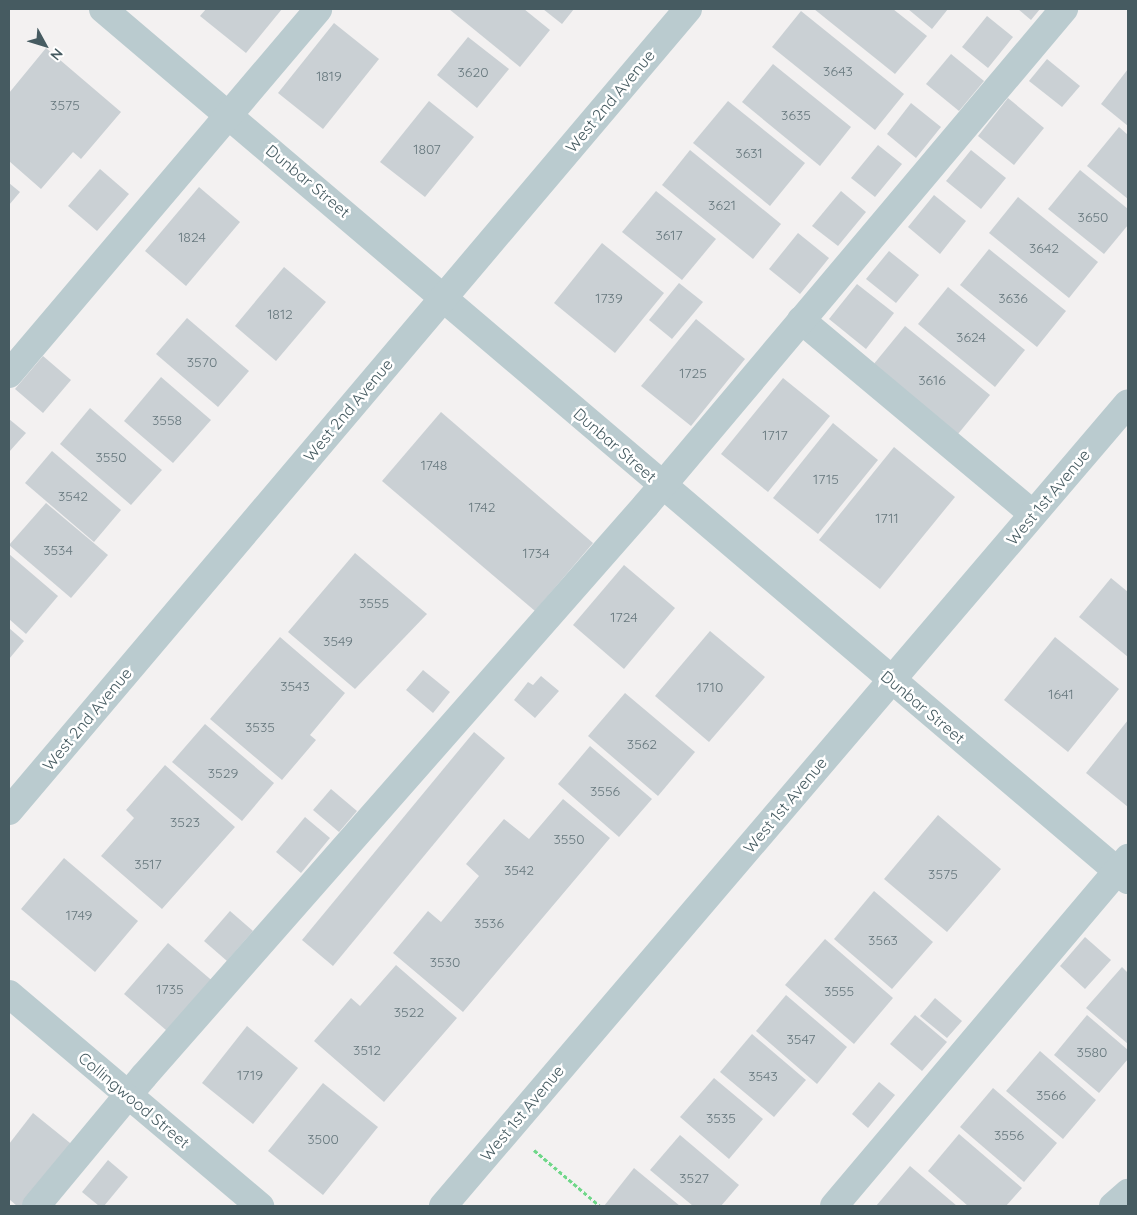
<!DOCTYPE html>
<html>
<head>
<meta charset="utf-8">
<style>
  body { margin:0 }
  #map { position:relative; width:1137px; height:1215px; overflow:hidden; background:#f3f1f1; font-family:Quicksand,sans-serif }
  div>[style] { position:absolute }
  .building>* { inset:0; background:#cad0d4 }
  .path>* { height:3px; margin-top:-1.5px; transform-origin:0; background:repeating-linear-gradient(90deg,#6fd789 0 4px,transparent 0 6.5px) }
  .minor>* { height:28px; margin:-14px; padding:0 14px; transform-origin:14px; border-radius:14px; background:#bacbcf }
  span { translate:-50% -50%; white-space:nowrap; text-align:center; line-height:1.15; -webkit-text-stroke:5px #fff; paint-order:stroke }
  .number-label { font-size:14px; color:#67787e }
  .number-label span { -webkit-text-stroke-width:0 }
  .street-label { font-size:16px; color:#465b61 }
  .frame { position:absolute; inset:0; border:10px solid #465b61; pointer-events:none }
  .north { position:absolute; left:20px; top:20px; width:50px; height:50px; -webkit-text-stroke:4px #fff; paint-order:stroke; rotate:129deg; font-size:14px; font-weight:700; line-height:20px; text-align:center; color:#465b61 }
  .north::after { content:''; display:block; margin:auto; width:18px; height:22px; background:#465b61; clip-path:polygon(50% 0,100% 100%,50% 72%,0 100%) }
</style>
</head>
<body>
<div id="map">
  <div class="building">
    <div style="clip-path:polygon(206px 9px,282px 9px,246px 53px,200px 16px)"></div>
    <div style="clip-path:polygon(449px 9px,524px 9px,550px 30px,520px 67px)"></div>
    <div style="clip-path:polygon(543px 9px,574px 9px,562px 24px)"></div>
    <div style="clip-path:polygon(814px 9px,893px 9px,927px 36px,895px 74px)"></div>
    <div style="clip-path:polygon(908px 9px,948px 9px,932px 29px)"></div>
    <div style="clip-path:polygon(1018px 9px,1040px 9px,1031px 20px)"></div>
    <div style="clip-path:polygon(801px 11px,904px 94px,875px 130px,772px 47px)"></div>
    <div style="clip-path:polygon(987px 16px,1013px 37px,988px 68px,962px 47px)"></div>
    <div style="clip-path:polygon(334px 23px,379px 59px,323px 129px,278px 93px)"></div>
    <div style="clip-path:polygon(468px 37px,509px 69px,477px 108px,437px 75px)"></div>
    <div style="clip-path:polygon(46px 48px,121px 112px,81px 159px,73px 152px,41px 189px,9px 161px,9px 93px)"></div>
    <div style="clip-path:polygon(951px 54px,984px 81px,959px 111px,926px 84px)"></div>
    <div style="clip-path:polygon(1047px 59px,1080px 86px,1062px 107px,1029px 81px)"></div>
    <div style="clip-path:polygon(773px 64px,851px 127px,820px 166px,742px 102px)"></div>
    <div style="clip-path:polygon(1128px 69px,1128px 126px,1101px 104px)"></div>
    <div style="clip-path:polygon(1008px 98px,1044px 128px,1014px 165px,978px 136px)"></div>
    <div style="clip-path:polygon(429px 101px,474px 137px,425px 197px,380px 162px)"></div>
    <div style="clip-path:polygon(728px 101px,805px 163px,770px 206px,693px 143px)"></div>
    <div style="clip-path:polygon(911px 103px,941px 127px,916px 158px,887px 134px)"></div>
    <div style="clip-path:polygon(1119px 127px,1128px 135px,1128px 199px,1087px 166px)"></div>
    <div style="clip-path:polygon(878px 145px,902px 164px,875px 197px,851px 178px)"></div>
    <div style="clip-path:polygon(690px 150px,781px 224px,753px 259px,662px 185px)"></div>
    <div style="clip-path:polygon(971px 150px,1006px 178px,981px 209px,946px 181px)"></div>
    <div style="clip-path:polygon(100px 169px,129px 194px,97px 231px,68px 206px)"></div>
    <div style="clip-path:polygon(1080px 170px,1128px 209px,1128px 225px,1104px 254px,1048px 209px)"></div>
    <div style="clip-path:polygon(9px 183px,20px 192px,9px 205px)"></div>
    <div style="clip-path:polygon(199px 187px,240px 222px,186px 286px,145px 251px)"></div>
    <div style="clip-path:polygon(656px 191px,716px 239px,682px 280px,622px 232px)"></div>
    <div style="clip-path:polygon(841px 191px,866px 212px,838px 246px,812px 226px)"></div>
    <div style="clip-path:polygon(934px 195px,966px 221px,940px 254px,908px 227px)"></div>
    <div style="clip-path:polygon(1018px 197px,1098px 262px,1069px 298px,989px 233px)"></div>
    <div style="clip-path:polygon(798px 233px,829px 258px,800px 294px,769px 269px)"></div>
    <div style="clip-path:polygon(602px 243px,664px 293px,615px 353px,554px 303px)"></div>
    <div style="clip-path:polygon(989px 249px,1066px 311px,1037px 347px,960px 285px)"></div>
    <div style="clip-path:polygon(889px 251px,919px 275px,896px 303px,866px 279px)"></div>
    <div style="clip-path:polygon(284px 267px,326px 302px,276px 361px,235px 326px)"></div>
    <div style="clip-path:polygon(679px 283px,703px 302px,672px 339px,649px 320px)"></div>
    <div style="clip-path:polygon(857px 284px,894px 313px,866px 349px,829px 319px)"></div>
    <div style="clip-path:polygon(948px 287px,1025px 350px,995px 387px,918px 324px)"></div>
    <div style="clip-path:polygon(187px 318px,249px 371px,218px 407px,156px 354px)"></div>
    <div style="clip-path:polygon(696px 319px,745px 359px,691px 426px,641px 386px)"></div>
    <div style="clip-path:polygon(905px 326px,990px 395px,958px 434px,873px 365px)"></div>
    <div style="clip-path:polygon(43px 356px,71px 380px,43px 413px,15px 389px)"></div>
    <div style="clip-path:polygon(161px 377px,211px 420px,173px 463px,124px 421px)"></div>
    <div style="clip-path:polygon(783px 378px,830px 416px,768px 492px,721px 454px)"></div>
    <div style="clip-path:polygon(90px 408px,162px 470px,131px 505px,60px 444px)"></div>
    <div style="clip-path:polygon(441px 412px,593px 543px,535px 611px,382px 481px)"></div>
    <div style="clip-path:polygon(9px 419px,26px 433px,9px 452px)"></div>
    <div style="clip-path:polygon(833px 423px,878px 460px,818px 534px,773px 498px)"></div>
    <div style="clip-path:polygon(894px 447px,955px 497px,880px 589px,819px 540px)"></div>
    <div style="clip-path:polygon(52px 451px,121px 510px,94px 542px,25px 483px)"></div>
    <div style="clip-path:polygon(46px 503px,108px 555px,71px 598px,9px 545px)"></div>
    <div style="clip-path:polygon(355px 553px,427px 614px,355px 689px,288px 632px)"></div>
    <div style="clip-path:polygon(9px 554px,58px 596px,26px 634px,9px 619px)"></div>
    <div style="clip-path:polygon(624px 565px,675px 608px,624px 669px,573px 625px)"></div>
    <div style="clip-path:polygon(1111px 578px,1128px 592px,1128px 657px,1079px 617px)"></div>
    <div style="clip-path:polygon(9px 628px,24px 641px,9px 659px)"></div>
    <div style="clip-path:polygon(710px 631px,765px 677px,709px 742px,655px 696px)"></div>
    <div style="clip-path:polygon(280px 637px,345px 693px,310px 735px,316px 740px,282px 780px,210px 719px)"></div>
    <div style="clip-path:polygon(1055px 637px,1119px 689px,1068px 752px,1004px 700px)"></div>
    <div style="clip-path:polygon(423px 670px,450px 692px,433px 713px,406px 690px)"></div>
    <div style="clip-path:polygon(541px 676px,559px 691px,535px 718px,514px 700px,528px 682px,533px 685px)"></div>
    <div style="clip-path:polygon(625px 693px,695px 752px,658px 796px,588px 736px)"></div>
    <div style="clip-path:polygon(1128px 720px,1128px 807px,1086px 773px)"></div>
    <div style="clip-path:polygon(205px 724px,274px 783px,242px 821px,172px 762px)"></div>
    <div style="clip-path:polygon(474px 732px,505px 758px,333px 966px,302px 940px)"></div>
    <div style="clip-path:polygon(590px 746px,652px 799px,619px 837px,558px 784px)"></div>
    <div style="clip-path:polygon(165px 765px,235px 827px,162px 909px,101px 856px,134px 818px,126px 810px)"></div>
    <div style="clip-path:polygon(331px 789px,357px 811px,339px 832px,313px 810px)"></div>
    <div style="clip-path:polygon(563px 799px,610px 838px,463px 1012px,393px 953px,428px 911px,441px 922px,479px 876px,466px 864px,504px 819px,529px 839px)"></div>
    <div style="clip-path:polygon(938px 815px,1001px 869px,947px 932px,884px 879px)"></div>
    <div style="clip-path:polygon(305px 817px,330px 838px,301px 873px,276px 852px)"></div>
    <div style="clip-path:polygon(64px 858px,138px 921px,95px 972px,21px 909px)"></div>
    <div style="clip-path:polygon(874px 891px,933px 942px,892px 989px,834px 939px)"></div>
    <div style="clip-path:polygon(230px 911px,253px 931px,227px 961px,204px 941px)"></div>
    <div style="clip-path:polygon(1085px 937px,1111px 960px,1085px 989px,1060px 966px)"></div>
    <div style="clip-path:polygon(825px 939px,893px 998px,854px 1044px,785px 985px)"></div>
    <div style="clip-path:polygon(168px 943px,216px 984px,173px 1036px,124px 994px)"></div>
    <div style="clip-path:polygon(396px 965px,457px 1018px,384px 1102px,314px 1041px,351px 998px,360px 1006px)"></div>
    <div style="clip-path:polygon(1122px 967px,1128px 973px,1128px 1044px,1086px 1008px)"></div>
    <div style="clip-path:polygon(786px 995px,847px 1047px,817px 1084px,756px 1031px)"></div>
    <div style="clip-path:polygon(935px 998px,962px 1021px,947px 1038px,920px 1016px)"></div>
    <div style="clip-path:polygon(915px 1015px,947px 1042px,922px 1071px,890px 1044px)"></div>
    <div style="clip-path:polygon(1087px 1015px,1128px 1050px,1128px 1059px,1099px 1093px,1054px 1055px)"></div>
    <div style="clip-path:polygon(247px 1026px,298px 1068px,253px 1124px,202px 1083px)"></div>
    <div style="clip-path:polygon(752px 1034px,806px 1080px,774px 1117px,720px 1072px)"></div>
    <div style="clip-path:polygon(1040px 1051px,1096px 1100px,1063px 1139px,1006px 1091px)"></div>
    <div style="clip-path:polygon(714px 1078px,763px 1119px,729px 1159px,680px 1117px)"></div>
    <div style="clip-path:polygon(879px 1082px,895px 1095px,868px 1128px,852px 1114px)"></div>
    <div style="clip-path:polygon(323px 1083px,378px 1127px,323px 1195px,268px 1151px)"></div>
    <div style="clip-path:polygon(993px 1088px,1057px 1143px,1024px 1182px,960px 1127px)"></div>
    <div style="clip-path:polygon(33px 1113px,75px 1147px,27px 1206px,17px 1206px,9px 1199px,9px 1144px)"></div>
    <div style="clip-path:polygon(959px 1134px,1022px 1188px,1006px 1206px,968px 1206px,928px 1171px)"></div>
    <div style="clip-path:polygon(680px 1135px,739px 1185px,721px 1206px,693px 1206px,650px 1170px)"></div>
    <div style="clip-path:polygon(108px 1160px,128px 1177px,104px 1206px,99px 1206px,82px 1192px)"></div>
    <div style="clip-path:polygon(910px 1166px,957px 1206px,876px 1206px)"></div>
    <div style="clip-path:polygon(634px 1168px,680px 1206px,604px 1206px)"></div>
  </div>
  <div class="path">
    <div style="left:534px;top:1150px;width:87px;rotate:40.3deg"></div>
  </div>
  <div class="minor">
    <div style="left:103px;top:9px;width:1345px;rotate:40.36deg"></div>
    <div style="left:801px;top:320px;width:302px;rotate:39.9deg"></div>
    <div style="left:9px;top:374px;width:478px;rotate:-49.7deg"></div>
    <div style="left:9px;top:811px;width:1051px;rotate:-49.75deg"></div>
    <div style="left:9px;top:994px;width:329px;rotate:40.2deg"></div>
    <div style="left:36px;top:1206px;width:169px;rotate:-50.3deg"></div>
    <div style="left:144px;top:1076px;width:760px;rotate:-48.68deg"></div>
    <div style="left:646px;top:505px;width:649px;rotate:-49.88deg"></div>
    <div style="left:443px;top:1206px;width:1055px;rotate:-49.53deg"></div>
    <div style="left:834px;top:1206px;width:456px;rotate:-49.8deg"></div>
    <div style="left:1113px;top:1206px;width:20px;rotate:-41deg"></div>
  </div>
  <div class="number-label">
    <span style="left:838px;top:71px">3643</span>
    <span style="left:473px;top:72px">3620</span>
    <span style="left:329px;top:76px">1819</span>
    <span style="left:65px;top:105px">3575</span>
    <span style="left:796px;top:115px">3635</span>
    <span style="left:427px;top:149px">1807</span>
    <span style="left:749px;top:153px">3631</span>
    <span style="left:722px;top:205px">3621</span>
    <span style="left:1093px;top:217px">3650</span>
    <span style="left:669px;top:235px">3617</span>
    <span style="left:192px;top:237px">1824</span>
    <span style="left:1044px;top:248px">3642</span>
    <span style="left:609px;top:298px">1739</span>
    <span style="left:1013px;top:298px">3636</span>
    <span style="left:280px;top:314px">1812</span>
    <span style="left:971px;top:337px">3624</span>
    <span style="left:202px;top:362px">3570</span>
    <span style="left:693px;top:373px">1725</span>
    <span style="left:932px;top:380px">3616</span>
    <span style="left:167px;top:420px">3558</span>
    <span style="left:775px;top:435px">1717</span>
    <span style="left:111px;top:457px">3550</span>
    <span style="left:434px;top:465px">1748</span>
    <span style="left:826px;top:479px">1715</span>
    <span style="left:73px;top:496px">3542</span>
    <span style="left:482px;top:507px">1742</span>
    <span style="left:887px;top:518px">1711</span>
    <span style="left:58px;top:550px">3534</span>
    <span style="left:536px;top:553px">1734</span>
    <span style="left:374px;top:603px">3555</span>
    <span style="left:624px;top:617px">1724</span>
    <span style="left:338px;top:641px">3549</span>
    <span style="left:295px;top:686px">3543</span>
    <span style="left:710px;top:687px">1710</span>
    <span style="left:1061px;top:694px">1641</span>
    <span style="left:260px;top:727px">3535</span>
    <span style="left:642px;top:744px">3562</span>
    <span style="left:223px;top:773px">3529</span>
    <span style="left:605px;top:791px">3556</span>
    <span style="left:185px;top:822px">3523</span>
    <span style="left:569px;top:839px">3550</span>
    <span style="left:148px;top:864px">3517</span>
    <span style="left:519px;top:870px">3542</span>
    <span style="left:943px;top:874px">3575</span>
    <span style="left:79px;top:915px">1749</span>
    <span style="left:489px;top:923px">3536</span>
    <span style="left:883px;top:940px">3563</span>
    <span style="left:445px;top:962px">3530</span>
    <span style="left:170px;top:989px">1735</span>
    <span style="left:839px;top:991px">3555</span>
    <span style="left:409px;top:1012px">3522</span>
    <span style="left:801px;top:1039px">3547</span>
    <span style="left:367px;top:1050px">3512</span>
    <span style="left:1092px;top:1052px">3580</span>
    <span style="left:250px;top:1075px">1719</span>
    <span style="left:763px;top:1076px">3543</span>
    <span style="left:1051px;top:1095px">3566</span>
    <span style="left:721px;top:1118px">3535</span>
    <span style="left:1009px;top:1135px">3556</span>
    <span style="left:323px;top:1139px">3500</span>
    <span style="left:694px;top:1178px">3527</span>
  </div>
  <div class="street-label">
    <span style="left:610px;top:101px;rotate:-50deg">West 2nd Avenue</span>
    <span style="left:308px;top:181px;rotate:40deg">Dunbar Street</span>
    <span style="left:348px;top:410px;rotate:-50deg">West 2nd Avenue</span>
    <span style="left:615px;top:445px;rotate:41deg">Dunbar Street</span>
    <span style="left:1048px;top:497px;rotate:-50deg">West 1st Avenue</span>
    <span style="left:923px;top:707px;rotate:40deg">Dunbar Street</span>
    <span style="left:87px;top:719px;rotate:-50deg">West 2nd Avenue</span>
    <span style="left:785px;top:805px;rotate:-50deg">West 1st Avenue</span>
    <span style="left:134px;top:1100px;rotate:40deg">Collingwood Street</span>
    <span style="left:522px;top:1113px;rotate:-50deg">West 1st Avenue</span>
  </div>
  <div class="frame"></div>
  <div class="north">N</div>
</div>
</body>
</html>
